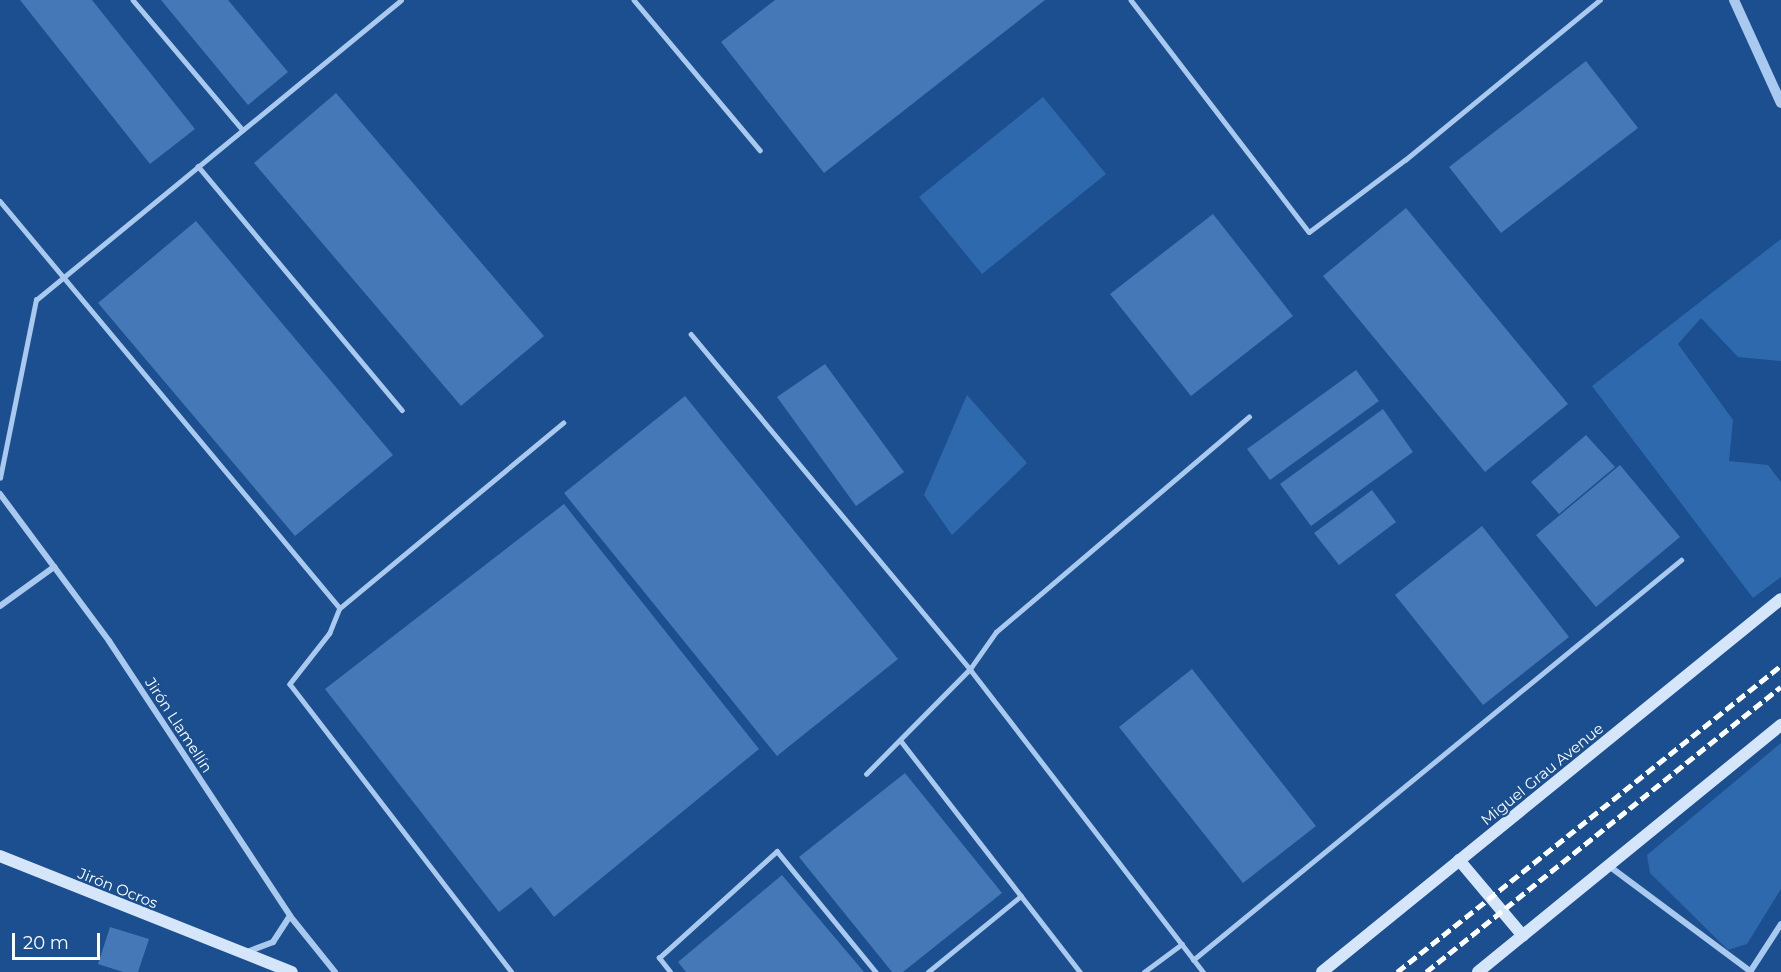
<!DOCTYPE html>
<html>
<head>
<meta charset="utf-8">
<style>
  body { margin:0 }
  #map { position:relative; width:1781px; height:972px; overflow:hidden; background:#1b4f8f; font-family:Montserrat,sans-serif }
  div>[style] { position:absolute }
  .green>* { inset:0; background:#2e69ad }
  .building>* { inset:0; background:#4478b7 }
  .service>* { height:4.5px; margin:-2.25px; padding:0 2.25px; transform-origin:2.25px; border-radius:2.25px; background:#a9c9ee }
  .minor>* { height:6px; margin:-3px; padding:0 3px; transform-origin:3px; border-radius:3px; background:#a9c9ee }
  .tertiary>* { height:10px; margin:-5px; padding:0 5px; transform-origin:5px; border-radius:5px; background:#a9c9ee }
  .secondary>* { height:12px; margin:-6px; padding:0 6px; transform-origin:6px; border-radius:6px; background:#d6e6fa }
  .rail>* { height:4.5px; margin-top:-2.25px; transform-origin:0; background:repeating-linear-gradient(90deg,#fff 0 10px,transparent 0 14.5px) }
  span { translate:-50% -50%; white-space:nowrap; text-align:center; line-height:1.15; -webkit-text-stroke:4.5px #1b4f8f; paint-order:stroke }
  .street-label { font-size:15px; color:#fff }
  .scale { position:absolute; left:12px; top:933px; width:88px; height:27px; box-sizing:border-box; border:3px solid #fff; border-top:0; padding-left:8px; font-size:18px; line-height:21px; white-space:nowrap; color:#fff; -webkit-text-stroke:4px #1b4f8f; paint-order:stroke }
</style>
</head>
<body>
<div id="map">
  <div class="green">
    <div style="clip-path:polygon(1043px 97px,1106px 174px,982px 274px,919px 197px)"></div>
    <div style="clip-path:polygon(1781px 239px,1781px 361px,1738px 357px,1701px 318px,1678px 344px,1733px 420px,1729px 461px,1768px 465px,1781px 482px,1781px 577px,1753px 598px,1592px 386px)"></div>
    <div style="clip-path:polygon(967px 395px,1027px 463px,952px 535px,924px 495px)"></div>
    <div style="clip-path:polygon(1781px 743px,1781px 889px,1747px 944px,1728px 950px,1650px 873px,1647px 855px)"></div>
  </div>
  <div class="building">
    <div style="clip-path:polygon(20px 0,92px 0,195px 129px,150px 164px)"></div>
    <div style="clip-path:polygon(161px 0,228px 0,288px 72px,248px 105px)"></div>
    <div style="clip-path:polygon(775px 0,1045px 0,824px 173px,721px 42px)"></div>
    <div style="clip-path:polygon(1586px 61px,1638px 128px,1501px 233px,1449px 167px)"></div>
    <div style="clip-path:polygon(336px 93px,544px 336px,461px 406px,254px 163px)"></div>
    <div style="clip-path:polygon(1406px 208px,1568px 404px,1485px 472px,1323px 276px)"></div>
    <div style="clip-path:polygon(1213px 214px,1293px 316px,1191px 396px,1110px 294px)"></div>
    <div style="clip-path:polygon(196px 221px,393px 455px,295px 536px,98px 303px)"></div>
    <div style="clip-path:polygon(825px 364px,904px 472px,856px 506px,777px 397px)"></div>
    <div style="clip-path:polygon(1356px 370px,1379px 401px,1270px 480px,1247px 449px)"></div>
    <div style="clip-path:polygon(685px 396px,898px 659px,777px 756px,564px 493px)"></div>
    <div style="clip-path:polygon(1383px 409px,1413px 452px,1311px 526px,1280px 484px)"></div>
    <div style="clip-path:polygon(1586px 435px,1615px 467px,1559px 514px,1531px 482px)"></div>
    <div style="clip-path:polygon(1620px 465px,1680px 537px,1596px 607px,1536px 535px)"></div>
    <div style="clip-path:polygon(1372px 490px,1396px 522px,1339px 565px,1314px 533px)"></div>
    <div style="clip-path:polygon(564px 504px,759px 749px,554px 917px,531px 887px,499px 912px,325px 689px)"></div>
    <div style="clip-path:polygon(1482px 526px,1569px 637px,1483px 705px,1395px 595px)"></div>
    <div style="clip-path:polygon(1192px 669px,1316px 826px,1243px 883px,1119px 727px)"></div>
    <div style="clip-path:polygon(905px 773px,1002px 893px,903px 972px,892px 972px,799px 857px)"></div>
    <div style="clip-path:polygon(782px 875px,864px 972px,686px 972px,678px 962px)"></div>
    <div style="clip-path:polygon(110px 927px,149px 939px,138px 972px,123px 972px,98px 964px)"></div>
  </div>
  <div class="service">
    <div style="left:133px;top:0;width:170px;rotate:49.8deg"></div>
    <div style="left:634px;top:0;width:196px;rotate:50deg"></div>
    <div style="left:1131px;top:0;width:292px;rotate:52.5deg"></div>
    <div style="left:1309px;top:232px;width:120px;rotate:-36.9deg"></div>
    <div style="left:1405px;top:160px;width:252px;rotate:-39.4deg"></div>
    <div style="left:198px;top:166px;width:318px;rotate:50.1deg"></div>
    <div style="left:0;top:201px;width:530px;rotate:50.13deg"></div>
    <div style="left:340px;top:608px;width:290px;rotate:-39.7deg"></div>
    <div style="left:691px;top:334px;width:436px;rotate:50.2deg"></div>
    <div style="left:970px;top:669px;width:382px;rotate:52.4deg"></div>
    <div style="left:0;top:478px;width:182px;rotate:-78.6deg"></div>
    <div style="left:36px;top:300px;width:472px;rotate:-39.4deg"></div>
    <div style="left:340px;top:608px;width:27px;rotate:112deg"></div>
    <div style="left:330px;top:633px;width:65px;rotate:128.1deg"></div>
    <div style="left:290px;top:684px;width:364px;rotate:52.4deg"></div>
    <div style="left:901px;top:741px;width:292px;rotate:52.2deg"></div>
    <div style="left:866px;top:774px;width:148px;rotate:-45.3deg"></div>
    <div style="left:970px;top:669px;width:45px;rotate:-54.9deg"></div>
    <div style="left:996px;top:632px;width:332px;rotate:-40.4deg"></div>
    <div style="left:1193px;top:960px;width:631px;rotate:-39.34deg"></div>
    <div style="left:670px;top:972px;width:18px;rotate:-128deg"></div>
    <div style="left:659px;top:958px;width:159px;rotate:-42.2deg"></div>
    <div style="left:777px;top:851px;width:156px;rotate:50.7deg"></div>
    <div style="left:928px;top:972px;width:120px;rotate:-39.3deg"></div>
    <div style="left:1144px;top:972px;width:47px;rotate:-36.4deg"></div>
  </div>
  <div class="minor">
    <div style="left:0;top:494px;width:183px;rotate:53.4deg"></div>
    <div style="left:109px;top:641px;width:329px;rotate:56.6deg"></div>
    <div style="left:290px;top:916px;width:72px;rotate:51.2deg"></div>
    <div style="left:0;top:606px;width:67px;rotate:-35.8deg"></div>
    <div style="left:1609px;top:866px;width:177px;rotate:36.7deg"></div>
    <div style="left:247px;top:952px;width:28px;rotate:-21deg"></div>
    <div style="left:273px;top:942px;width:31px;rotate:-57deg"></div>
    <div style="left:1750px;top:972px;width:57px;rotate:-57.1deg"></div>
  </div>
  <div class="tertiary">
    <div style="left:1734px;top:0;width:113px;rotate:65.5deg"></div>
  </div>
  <div class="secondary">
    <div style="left:0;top:856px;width:314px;rotate:21.7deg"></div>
    <div style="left:1459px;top:860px;width:99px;rotate:49.9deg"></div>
    <div style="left:1322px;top:972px;width:591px;rotate:-39.1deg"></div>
    <div style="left:1478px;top:972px;width:391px;rotate:-39.2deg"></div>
  </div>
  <div class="rail">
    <div style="left:1397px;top:972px;width:491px;rotate:-38.6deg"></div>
    <div style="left:1426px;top:972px;width:455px;rotate:-38.8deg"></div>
  </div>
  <div class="street-label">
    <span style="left:179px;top:725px;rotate:57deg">Jirón Llamellín</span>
    <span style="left:1542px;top:774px;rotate:-39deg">Miguel Grau Avenue</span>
    <span style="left:118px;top:888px;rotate:22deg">Jirón Ocros</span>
  </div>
  <div class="scale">20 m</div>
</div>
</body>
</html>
